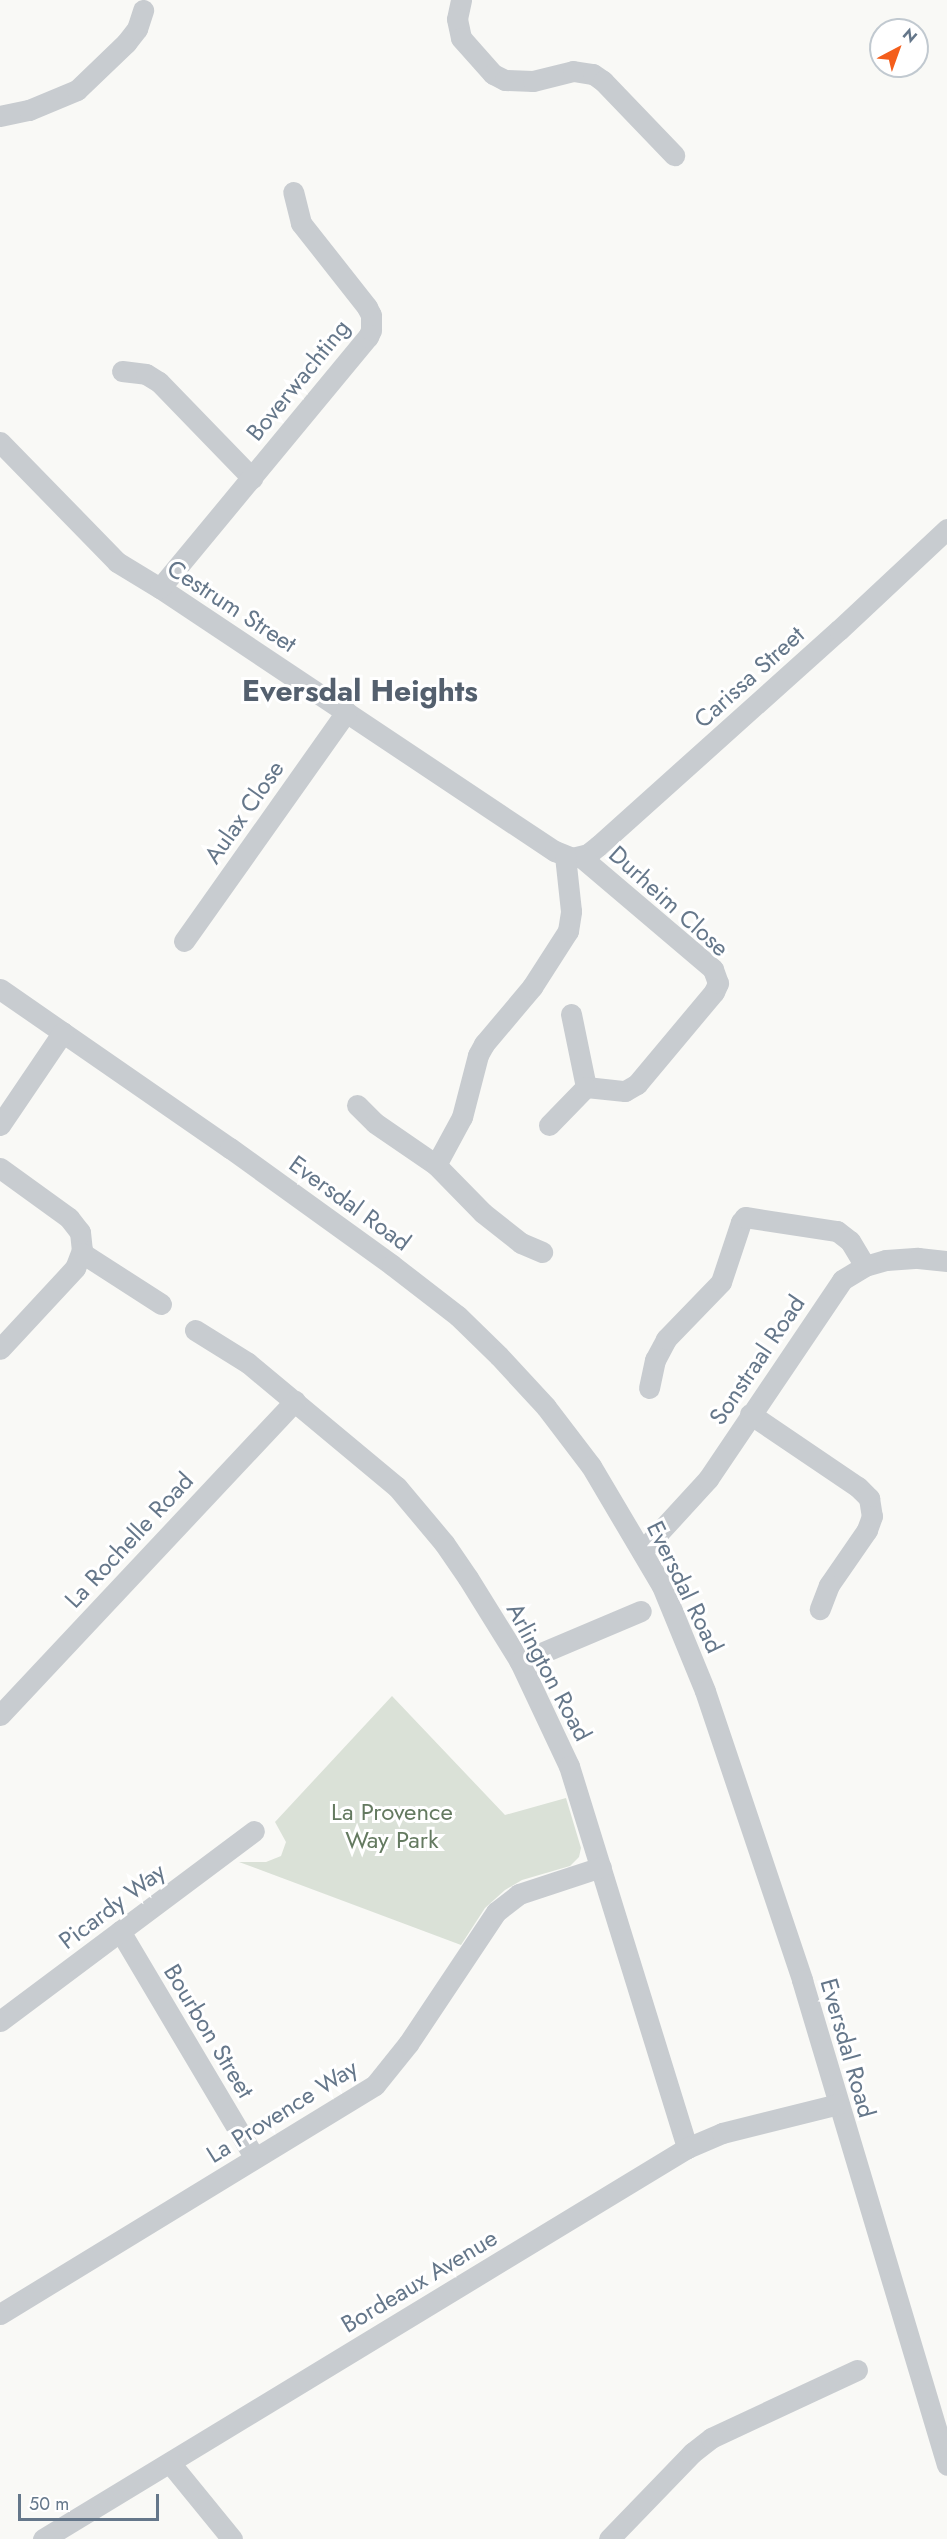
<!DOCTYPE html>
<html>
<head>
<meta charset="utf-8">
<style>
  body { margin:0 }
  #map { position:relative; width:947px; height:2539px; overflow:hidden; background:#f9f9f6; font-family:Jost,sans-serif }
  div>[style] { position:absolute }
  .green>* { inset:0; background:#dae1d7 }
  .minor>* { height:21px; margin:-10.5px; padding:0 10.5px; transform-origin:10.5px; border-radius:10.5px; background:#c8ccd0 }
  span { translate:-50% -50%; white-space:nowrap; text-align:center; line-height:1.15; -webkit-text-stroke:6px #fff; paint-order:stroke }
  .street-label { font-size:24px; color:#65778a }
  .park-label { font-size:24px; color:#647a60 }
  .district-label { font-size:30px; color:#54606e; font-weight:700 }
  .north { position:absolute; left:869px; top:18px; width:60px; height:60px; box-sizing:border-box; background:#fff; border:2px solid #c1c9d0; border-radius:50%; rotate:41deg; font-size:16px; font-weight:700; line-height:24px; text-align:center; color:#65778a }
  .north::after { content:''; display:block; margin:auto; width:21px; height:27px; background:#f45e1b; clip-path:polygon(50% 0,100% 100%,50% 72%,0 100%) }
  .scale { position:absolute; left:18px; top:2494px; width:141px; height:27px; box-sizing:border-box; border:3px solid #65778a; border-top:0; padding-left:8px; font-size:18px; line-height:21px; white-space:nowrap; color:#65778a; -webkit-text-stroke:4px #fff; paint-order:stroke }
</style>
</head>
<body>
<div id="map">
  <div class="green">
    <div style="clip-path:polygon(392px 1696px,505px 1815px,566px 1798px,581px 1848px,579px 1857px,570px 1866px,522px 1880px,505px 1890px,485px 1908px,461px 1945px,239px 1862px,266px 1862px,281px 1856px,286px 1842px,275px 1822px)"></div>
  </div>
  <div class="minor">
    <div style="left:461px;top:0;width:19px;rotate:102deg"></div>
    <div style="left:457px;top:19px;width:19px;rotate:78deg"></div>
    <div style="left:461px;top:38px;width:48px;rotate:48.4deg"></div>
    <div style="left:493px;top:74px;width:13px;rotate:27deg"></div>
    <div style="left:505px;top:80px;width:28px;rotate:2deg"></div>
    <div style="left:533px;top:81px;width:41px;rotate:-14deg"></div>
    <div style="left:573px;top:71px;width:20px;rotate:9deg"></div>
    <div style="left:593px;top:74px;width:12px;rotate:35deg"></div>
    <div style="left:603px;top:81px;width:103px;rotate:46.2deg"></div>
    <div style="left:0;top:116px;width:30px;rotate:-12deg"></div>
    <div style="left:29px;top:110px;width:52px;rotate:-22.6deg"></div>
    <div style="left:77px;top:90px;width:68px;rotate:-43.8deg"></div>
    <div style="left:126px;top:43px;width:18px;rotate:-52deg"></div>
    <div style="left:137px;top:29px;width:20px;rotate:-72deg"></div>
    <div style="left:122px;top:371px;width:24px;rotate:7deg"></div>
    <div style="left:146px;top:374px;width:15px;rotate:32deg"></div>
    <div style="left:159px;top:382px;width:134px;rotate:45.9deg"></div>
    <div style="left:0;top:442px;width:168px;rotate:45.7deg"></div>
    <div style="left:117px;top:562px;width:50px;rotate:31.2deg"></div>
    <div style="left:160px;top:588px;width:475px;rotate:33.7deg"></div>
    <div style="left:555px;top:851px;width:18px;rotate:22deg"></div>
    <div style="left:572px;top:858px;width:16px;rotate:-14deg"></div>
    <div style="left:588px;top:854px;width:13px;rotate:-39deg"></div>
    <div style="left:598px;top:846px;width:324px;rotate:-41.9deg"></div>
    <div style="left:839px;top:630px;width:148px;rotate:-43.1deg"></div>
    <div style="left:160px;top:588px;width:326px;rotate:-50.4deg"></div>
    <div style="left:368px;top:337px;width:8px;rotate:-67deg"></div>
    <div style="left:371px;top:330px;width:15px;rotate:-90deg"></div>
    <div style="left:371px;top:315px;width:9px;rotate:-117deg"></div>
    <div style="left:367px;top:307px;width:107px;rotate:-128.2deg"></div>
    <div style="left:301px;top:223px;width:32px;rotate:-104deg"></div>
    <div style="left:184px;top:941px;width:281px;rotate:-54.7deg"></div>
    <div style="left:0;top:989px;width:280px;rotate:34.7deg"></div>
    <div style="left:230px;top:1148px;width:200px;rotate:35.8deg"></div>
    <div style="left:392px;top:1265px;width:83px;rotate:37.7deg"></div>
    <div style="left:458px;top:1316px;width:57px;rotate:44.3deg"></div>
    <div style="left:499px;top:1356px;width:69px;rotate:47.3deg"></div>
    <div style="left:546px;top:1407px;width:74px;rotate:52.7deg"></div>
    <div style="left:591px;top:1466px;width:139px;rotate:59.4deg"></div>
    <div style="left:662px;top:1586px;width:113px;rotate:67.7deg"></div>
    <div style="left:705px;top:1691px;width:305px;rotate:71.4deg"></div>
    <div style="left:802px;top:1980px;width:506px;rotate:73.35deg"></div>
    <div style="left:571px;top:1014px;width:75px;rotate:78.4deg"></div>
    <div style="left:586px;top:1087px;width:39px;rotate:6deg"></div>
    <div style="left:625px;top:1091px;width:14px;rotate:-30deg"></div>
    <div style="left:637px;top:1084px;width:120px;rotate:-50.1deg"></div>
    <div style="left:714px;top:992px;width:10px;rotate:-66deg"></div>
    <div style="left:718px;top:983px;width:15px;rotate:-110deg"></div>
    <div style="left:713px;top:969px;width:173px;rotate:-139.7deg"></div>
    <div style="left:357px;top:1105px;width:25px;rotate:45deg"></div>
    <div style="left:375px;top:1123px;width:74px;rotate:34.5deg"></div>
    <div style="left:436px;top:1165px;width:67px;rotate:45.6deg"></div>
    <div style="left:483px;top:1213px;width:48px;rotate:38.3deg"></div>
    <div style="left:521px;top:1243px;width:23px;rotate:23deg"></div>
    <div style="left:0;top:1125px;width:112px;rotate:-55.9deg"></div>
    <div style="left:549px;top:1125px;width:53px;rotate:-45.8deg"></div>
    <div style="left:436px;top:1165px;width:55px;rotate:-61.6deg"></div>
    <div style="left:462px;top:1117px;width:64px;rotate:-75.5deg"></div>
    <div style="left:478px;top:1055px;width:13px;rotate:-61deg"></div>
    <div style="left:484px;top:1044px;width:75px;rotate:-49.9deg"></div>
    <div style="left:532px;top:987px;width:67px;rotate:-57.3deg"></div>
    <div style="left:568px;top:931px;width:20px;rotate:-81deg"></div>
    <div style="left:571px;top:911px;width:55px;rotate:-96.2deg"></div>
    <div style="left:0;top:1168px;width:85px;rotate:35.9deg"></div>
    <div style="left:69px;top:1218px;width:18px;rotate:52deg"></div>
    <div style="left:80px;top:1232px;width:18px;rotate:84deg"></div>
    <div style="left:82px;top:1250px;width:19px;rotate:111deg"></div>
    <div style="left:75px;top:1268px;width:110px;rotate:132.8deg"></div>
    <div style="left:82px;top:1253px;width:94px;rotate:32.8deg"></div>
    <div style="left:195px;top:1330px;width:62px;rotate:31.9deg"></div>
    <div style="left:248px;top:1363px;width:194px;rotate:39.8deg"></div>
    <div style="left:397px;top:1487px;width:73px;rotate:50deg"></div>
    <div style="left:444px;top:1543px;width:42px;rotate:55.6deg"></div>
    <div style="left:468px;top:1578px;width:99px;rotate:58.2deg"></div>
    <div style="left:520px;top:1662px;width:115px;rotate:64.8deg"></div>
    <div style="left:569px;top:1766px;width:400px;rotate:72.8deg"></div>
    <div style="left:649px;top:1388px;width:29px;rotate:-78deg"></div>
    <div style="left:655px;top:1360px;width:24px;rotate:-62deg"></div>
    <div style="left:666px;top:1339px;width:79px;rotate:-46deg"></div>
    <div style="left:721px;top:1282px;width:63px;rotate:-71.6deg"></div>
    <div style="left:741px;top:1222px;width:6px;rotate:-51deg"></div>
    <div style="left:745px;top:1217px;width:93px;rotate:8.7deg"></div>
    <div style="left:837px;top:1231px;width:16px;rotate:38deg"></div>
    <div style="left:850px;top:1241px;width:29px;rotate:59deg"></div>
    <div style="left:750px;top:1414px;width:130px;rotate:34.1deg"></div>
    <div style="left:858px;top:1487px;width:16px;rotate:45deg"></div>
    <div style="left:869px;top:1498px;width:18px;rotate:81deg"></div>
    <div style="left:872px;top:1516px;width:15px;rotate:110deg"></div>
    <div style="left:867px;top:1530px;width:67px;rotate:124.6deg"></div>
    <div style="left:829px;top:1585px;width:26px;rotate:111deg"></div>
    <div style="left:642px;top:1551px;width:98px;rotate:-47.5deg"></div>
    <div style="left:708px;top:1479px;width:240px;rotate:-56deg"></div>
    <div style="left:842px;top:1280px;width:27px;rotate:-31deg"></div>
    <div style="left:865px;top:1266px;width:22px;rotate:-16deg"></div>
    <div style="left:886px;top:1260px;width:32px;rotate:-4deg"></div>
    <div style="left:918px;top:1258px;width:29px;rotate:6deg"></div>
    <div style="left:520px;top:1662px;width:131px;rotate:-22.9deg"></div>
    <div style="left:0;top:1715px;width:431px;rotate:-46.8deg"></div>
    <div style="left:120px;top:1931px;width:264px;rotate:59.3deg"></div>
    <div style="left:0;top:2021px;width:317px;rotate:-36.8deg"></div>
    <div style="left:0;top:2314px;width:439px;rotate:-31.4deg"></div>
    <div style="left:375px;top:2085px;width:53px;rotate:-51.2deg"></div>
    <div style="left:408px;top:2044px;width:159px;rotate:-56.3deg"></div>
    <div style="left:496px;top:1912px;width:29px;rotate:-38deg"></div>
    <div style="left:519px;top:1894px;width:86px;rotate:-18.2deg"></div>
    <div style="left:170px;top:2463px;width:98px;rotate:50.8deg"></div>
    <div style="left:43px;top:2539px;width:753px;rotate:-31.26deg"></div>
    <div style="left:687px;top:2148px;width:38px;rotate:-23deg"></div>
    <div style="left:722px;top:2133px;width:120px;rotate:-14deg"></div>
    <div style="left:609px;top:2539px;width:120px;rotate:-46deg"></div>
    <div style="left:692px;top:2453px;width:24px;rotate:-38deg"></div>
    <div style="left:711px;top:2438px;width:161px;rotate:-25deg"></div>
  </div>
  <div class="street-label">
    <span style="left:298px;top:380px;rotate:-51deg">Boverwachting</span>
    <span style="left:232px;top:606px;rotate:33deg">Cestrum Street</span>
    <span style="left:749px;top:677px;rotate:-42deg">Carissa Street</span>
    <span style="left:244px;top:812px;rotate:-55deg">Aulax Close</span>
    <span style="left:669px;top:901px;rotate:42deg">Durheim Close</span>
    <span style="left:350px;top:1203px;rotate:36deg">Eversdal Road</span>
    <span style="left:757px;top:1360px;rotate:-56deg">Sonstraal Road</span>
    <span style="left:129px;top:1540px;rotate:-47deg">La Rochelle Road</span>
    <span style="left:685px;top:1587px;rotate:64deg">Eversdal Road</span>
    <span style="left:549px;top:1672px;rotate:62deg">Arlington Road</span>
    <span style="left:112px;top:1906px;rotate:-37deg">Picardy Way</span>
    <span style="left:209px;top:2031px;rotate:59deg">Bourbon Street</span>
    <span style="left:848px;top:2048px;rotate:74deg">Eversdal Road</span>
    <span style="left:282px;top:2111px;rotate:-32deg">La Provence Way</span>
    <span style="left:419px;top:2281px;rotate:-31deg">Bordeaux Avenue</span>
  </div>
  <div class="park-label">
    <span style="left:392px;top:1826px">La Provence<br>Way Park</span>
  </div>
  <div class="district-label">
    <span style="left:360px;top:691px">Eversdal Heights</span>
  </div>
  <div class="north">N</div>
  <div class="scale">50 m</div>
</div>
</body>
</html>
